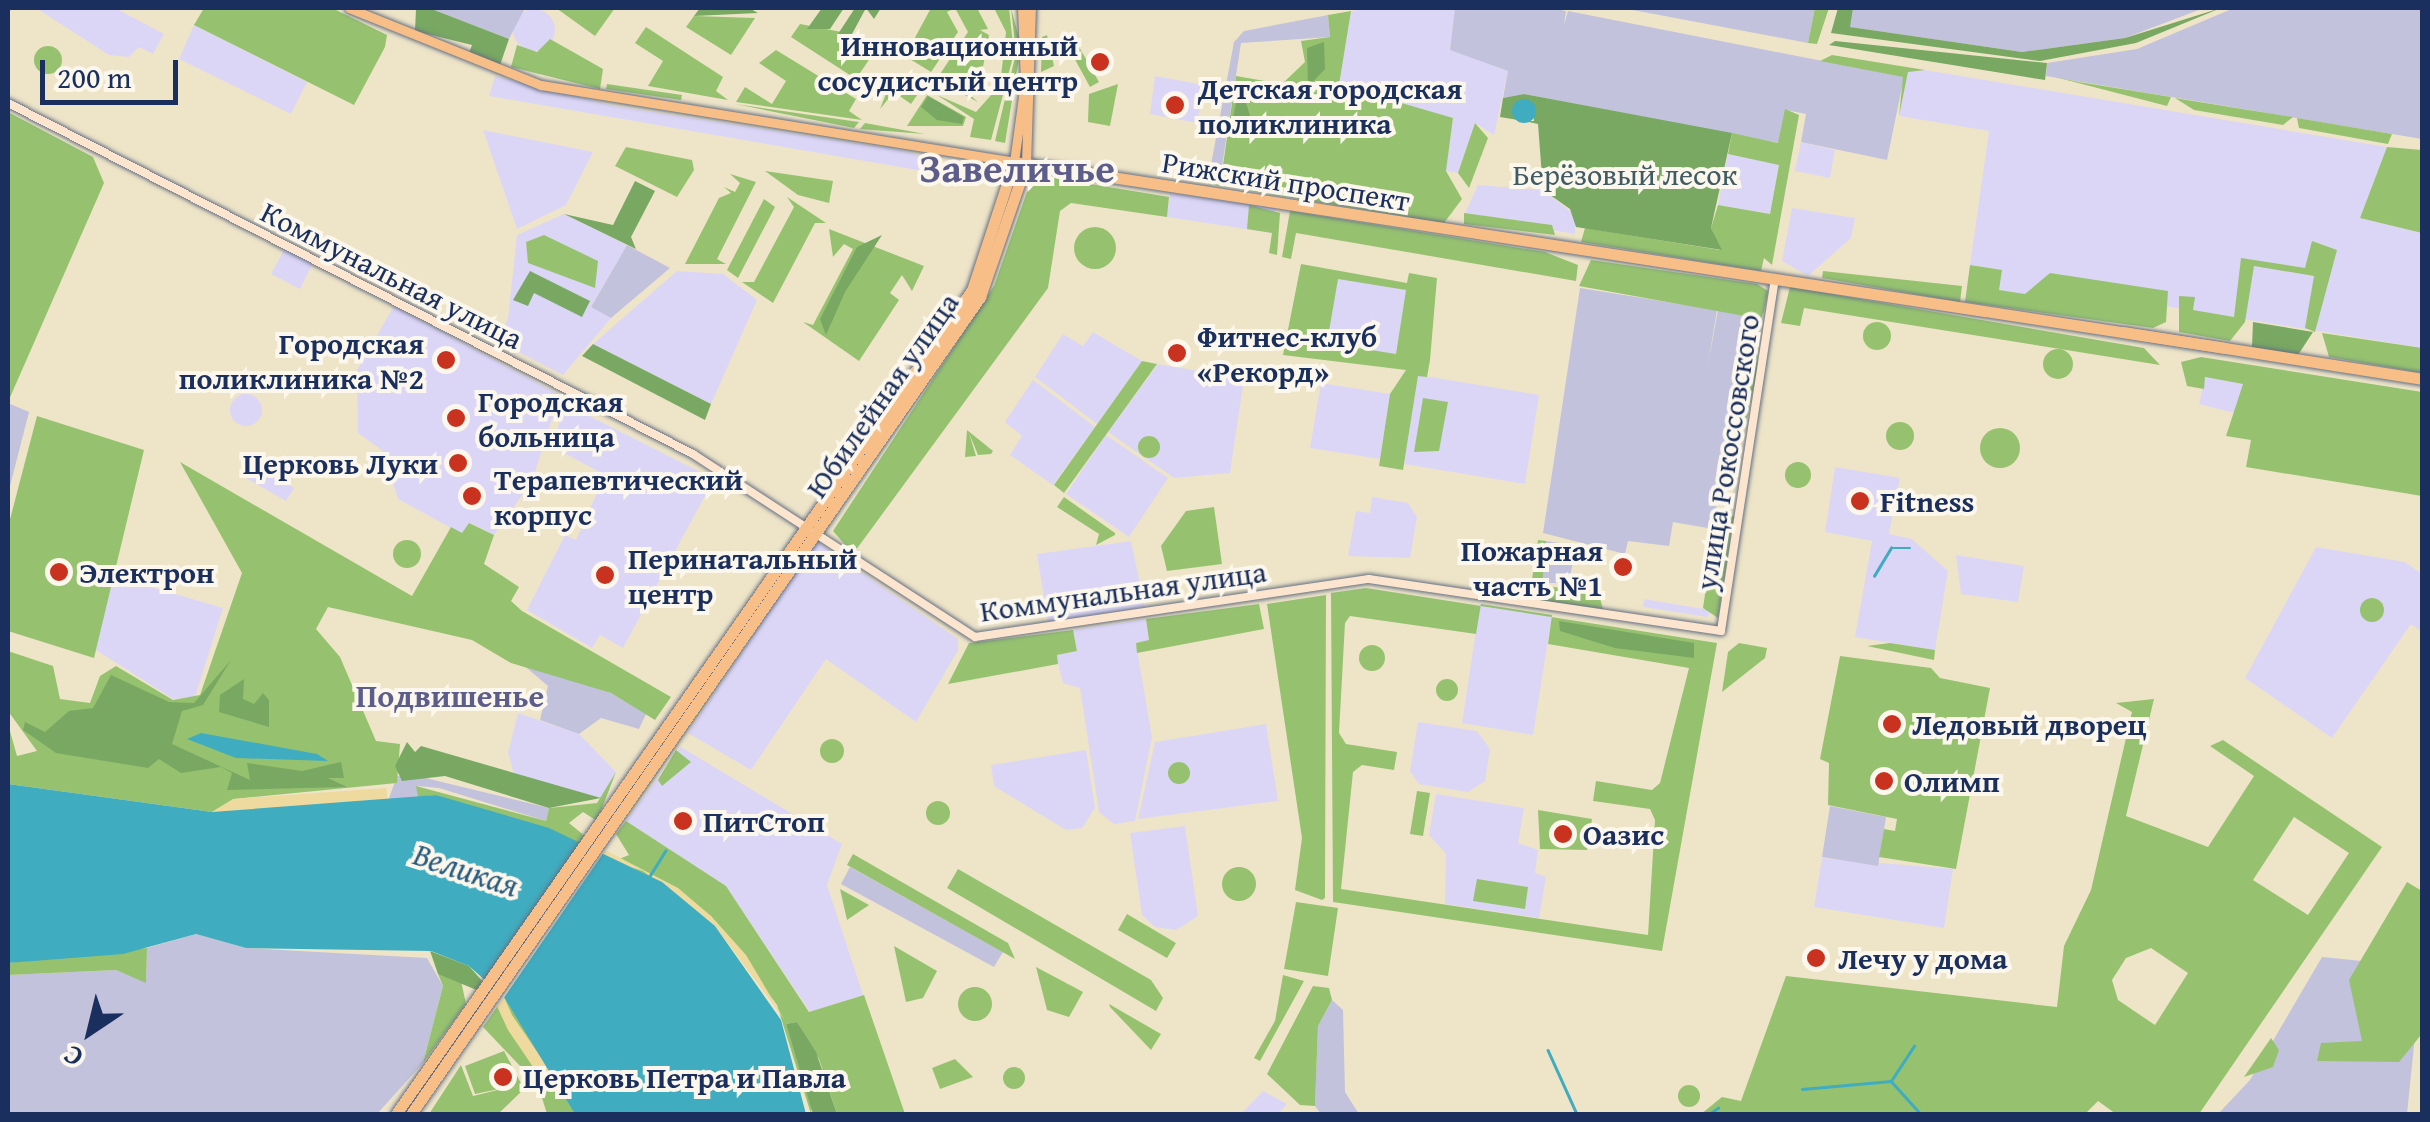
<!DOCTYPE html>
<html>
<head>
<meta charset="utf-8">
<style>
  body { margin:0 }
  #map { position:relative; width:2430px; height:1122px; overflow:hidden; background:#eee5c8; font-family:"Gentium Book Plus",serif }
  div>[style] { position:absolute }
  .built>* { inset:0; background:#dcd6f6 }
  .round { border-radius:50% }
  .industrial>* { inset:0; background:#c2c2dc }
  .green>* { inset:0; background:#96c270 }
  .forest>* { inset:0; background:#78a862 }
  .sand>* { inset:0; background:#eeda9e }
  .water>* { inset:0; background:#40acbf }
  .pier>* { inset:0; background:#eee5c8 }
  .stream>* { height:2.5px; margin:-1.25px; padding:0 1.25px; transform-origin:1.25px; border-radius:1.25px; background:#40acbf }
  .roads { filter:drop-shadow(0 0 2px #656f83) drop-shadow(0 0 2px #656f83) }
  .secondary>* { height:8px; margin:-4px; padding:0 4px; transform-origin:4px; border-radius:4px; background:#fce5cf }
  .primary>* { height:9px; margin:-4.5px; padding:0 4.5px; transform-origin:4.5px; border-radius:4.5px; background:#f7be88 }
  .highway>* { height:11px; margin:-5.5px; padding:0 5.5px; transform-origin:5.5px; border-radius:5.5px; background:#f7be88 }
  .dots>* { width:28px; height:28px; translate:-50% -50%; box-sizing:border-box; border:5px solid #fbf7ec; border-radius:50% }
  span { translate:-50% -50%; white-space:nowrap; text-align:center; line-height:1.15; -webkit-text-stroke:8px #fbf7ec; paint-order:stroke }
  .poi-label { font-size:30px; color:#1b2f5e; font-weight:700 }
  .right { translate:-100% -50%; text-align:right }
  .left { translate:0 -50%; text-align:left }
  .park-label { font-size:30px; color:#405b63 }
  .street-label { font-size:30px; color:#1b2f5e }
  .neighbourhood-label { font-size:32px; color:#5d5d8c; font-weight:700 }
  .water-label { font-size:32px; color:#285b80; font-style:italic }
  .district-label { font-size:40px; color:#5d5d8c; font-weight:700 }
  .frame { position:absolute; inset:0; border:10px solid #1b2f5e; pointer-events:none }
  .north { position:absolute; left:40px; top:982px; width:100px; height:100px; -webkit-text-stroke:8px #fbf7ec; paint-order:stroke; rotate:215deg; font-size:28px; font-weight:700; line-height:40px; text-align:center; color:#1b2f5e }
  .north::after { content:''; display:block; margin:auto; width:35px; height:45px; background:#1b2f5e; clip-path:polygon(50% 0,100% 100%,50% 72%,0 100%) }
  .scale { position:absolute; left:40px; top:60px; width:138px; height:45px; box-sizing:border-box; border:5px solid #1b2f5e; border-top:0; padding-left:12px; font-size:30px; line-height:35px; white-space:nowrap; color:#1b2f5e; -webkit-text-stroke:8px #fbf7ec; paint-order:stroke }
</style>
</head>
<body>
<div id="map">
  <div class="built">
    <div style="clip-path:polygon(36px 8px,115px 8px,164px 34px,153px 54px,139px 47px,129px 57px,109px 55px)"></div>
    <div style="clip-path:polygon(1373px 8px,1455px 8px,1450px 49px,1508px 71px,1494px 135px,1475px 123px,1458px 173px,1446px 171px,1453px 118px,1318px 97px,1319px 88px,1338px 90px,1351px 11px)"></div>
    <div class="round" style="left:513px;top:9px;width:42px;height:42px"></div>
    <div style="clip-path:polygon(194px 25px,307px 82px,291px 114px,179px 59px)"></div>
    <div style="clip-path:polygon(1925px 70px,2387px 147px,2360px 218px,2422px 233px,2422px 348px,2036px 285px,2034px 296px,1998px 290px,2001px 270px,1970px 265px,1989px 131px,1899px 116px,1908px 71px)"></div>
    <div style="clip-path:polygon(495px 76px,614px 106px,900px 150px,925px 157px,923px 171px,489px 96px)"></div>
    <div style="clip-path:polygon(1155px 76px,1204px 85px,1197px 123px,1150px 114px)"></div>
    <div style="clip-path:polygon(483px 130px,593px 152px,566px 205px,517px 229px)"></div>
    <div style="clip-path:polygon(1801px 142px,1835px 150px,1830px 178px,1795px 171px)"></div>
    <div style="clip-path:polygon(1728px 154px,1779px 164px,1770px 214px,1718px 205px)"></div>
    <div style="clip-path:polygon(1478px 185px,1543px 190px,1575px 215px,1575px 234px,1464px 215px)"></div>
    <div style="clip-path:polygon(1170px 193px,1275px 208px,1272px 233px,1167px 217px)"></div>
    <div style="clip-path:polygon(1792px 208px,1855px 218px,1851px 238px,1808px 276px,1782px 261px)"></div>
    <div style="clip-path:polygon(564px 214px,627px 245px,591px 306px,611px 318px,563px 375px,497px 341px,508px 319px,517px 235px)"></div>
    <div style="clip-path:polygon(286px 246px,314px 261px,300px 289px,271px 274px)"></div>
    <div style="clip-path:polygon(677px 271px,723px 274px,757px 300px,711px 404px,593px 344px)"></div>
    <div style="clip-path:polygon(1337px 278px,1407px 289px,1396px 355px,1327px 344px)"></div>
    <div style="clip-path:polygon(394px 306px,560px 395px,532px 481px,494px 535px,470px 523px,462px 534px,398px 499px,383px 451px,358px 433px,357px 370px)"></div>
    <div style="clip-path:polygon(1093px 332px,1142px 361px,1097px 424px,1035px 377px,1063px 334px,1083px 346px)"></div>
    <div style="clip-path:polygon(1158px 364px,1244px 379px,1230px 473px,1174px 478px,1108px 432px)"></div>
    <div style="clip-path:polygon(1418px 375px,1539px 395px,1525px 484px,1404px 464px)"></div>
    <div style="clip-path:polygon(2205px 377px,2243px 384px,2238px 414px,2199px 404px)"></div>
    <div style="clip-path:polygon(1033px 380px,1095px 427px,1053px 485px,1010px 455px,1022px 436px,1005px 422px)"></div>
    <div style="clip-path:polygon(1321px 383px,1390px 394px,1380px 459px,1310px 448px)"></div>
    <div class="round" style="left:230px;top:394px;width:32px;height:32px"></div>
    <div style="clip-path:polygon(566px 404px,714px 479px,623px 648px,600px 635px,592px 648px,527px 610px,565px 535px,576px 540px,605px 475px,551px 446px)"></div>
    <div style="clip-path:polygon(1106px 435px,1168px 478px,1129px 537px,1066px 494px)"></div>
    <div style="clip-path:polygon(246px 460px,294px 488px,286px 501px,239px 474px)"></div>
    <div style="clip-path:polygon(1835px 467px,1900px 478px,1889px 534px,1912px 539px,1948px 571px,1935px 650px,1855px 637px,1872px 541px,1825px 532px)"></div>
    <div style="clip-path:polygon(1372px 497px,1408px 503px,1417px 517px,1410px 558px,1348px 556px,1356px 511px,1370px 513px)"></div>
    <div style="clip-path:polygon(816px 541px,958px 639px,958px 650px,916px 722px,826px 659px,751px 770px,688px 733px)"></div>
    <div style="clip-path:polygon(1131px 541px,1145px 607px,1048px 622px,1037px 554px)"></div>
    <div style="clip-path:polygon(2316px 547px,2405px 562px,2422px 574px,2422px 632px,2411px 624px,2332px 738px,2245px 678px)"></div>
    <div style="clip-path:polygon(1956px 555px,2024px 566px,2018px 602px,1961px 594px)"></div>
    <div style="clip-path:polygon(110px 575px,223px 608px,195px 697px,173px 699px,96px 650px)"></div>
    <div style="clip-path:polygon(1644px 599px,1710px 610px,1708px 617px,1643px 607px)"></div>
    <div style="clip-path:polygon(1480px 604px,1552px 615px,1533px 735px,1462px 723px)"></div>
    <div style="clip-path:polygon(1146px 619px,1149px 641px,1136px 643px,1152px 738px,1135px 821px,1114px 824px,1099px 812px,1080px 688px,1063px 683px,1056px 655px,1077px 651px,1073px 630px)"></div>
    <div style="clip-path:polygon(518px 713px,579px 734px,616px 772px,601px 798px,514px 774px,508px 753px)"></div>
    <div style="clip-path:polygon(1418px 722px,1477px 731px,1490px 749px,1485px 781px,1468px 792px,1419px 784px,1410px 771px)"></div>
    <div style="clip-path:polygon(1266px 724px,1278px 801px,1138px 819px,1155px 742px)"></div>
    <div style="clip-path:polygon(681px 747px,842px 844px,827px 885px,863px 995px,810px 1012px,726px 886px,626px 821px)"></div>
    <div style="clip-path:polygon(1086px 750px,1095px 808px,1082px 828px,1066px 830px,994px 786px,991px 765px)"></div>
    <div style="clip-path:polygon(1436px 794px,1524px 808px,1518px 843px,1538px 850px,1535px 873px,1546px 877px,1539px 918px,1445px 904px,1446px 854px,1429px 835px)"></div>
    <div style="clip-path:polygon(1185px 826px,1198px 916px,1176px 930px,1155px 927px,1142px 915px,1130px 833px)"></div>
    <div style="clip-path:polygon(1822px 858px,1953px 869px,1944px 928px,1814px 907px)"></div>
    <div style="clip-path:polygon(1263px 1091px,1287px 1104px,1278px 1114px,1241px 1114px)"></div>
  </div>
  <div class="industrial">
    <div style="clip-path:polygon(429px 8px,518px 8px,524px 10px,509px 39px)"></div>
    <div style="clip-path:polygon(1455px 8px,1550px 8px,1566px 11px,1564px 25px,1568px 11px,1904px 77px,1887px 160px,1801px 142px,1806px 114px,1786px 110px,1779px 143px,1524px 94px,1503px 98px,1508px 71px,1450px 50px)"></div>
    <div style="clip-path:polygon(1622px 8px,1815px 8px,1808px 43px)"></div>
    <div style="clip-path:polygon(1853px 8px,2204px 8px,2125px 38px,2022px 52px,1849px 27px)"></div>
    <div style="clip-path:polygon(2234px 8px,2422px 8px,2422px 139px,2046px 76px,2047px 63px,2137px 49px)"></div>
    <div style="clip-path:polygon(1328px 15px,1330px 37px,1241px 43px,1221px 173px,1210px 170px,1234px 42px,1244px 31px)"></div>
    <div style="clip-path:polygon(627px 245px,670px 268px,611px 318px,591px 307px)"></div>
    <div style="clip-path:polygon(1580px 288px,1717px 310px,1707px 370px,1718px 310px,1748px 316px,1713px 529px,1673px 522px,1669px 546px,1628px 541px,1625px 554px,1543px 533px)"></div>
    <div style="clip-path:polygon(8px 403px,29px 412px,8px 494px)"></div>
    <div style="clip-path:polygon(1546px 541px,1592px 548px,1590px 561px,1573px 561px,1569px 583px,1540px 583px)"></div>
    <div style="clip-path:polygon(521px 663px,611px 693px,646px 714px,639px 729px,601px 718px,579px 734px,540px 720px,548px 686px)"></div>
    <div style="clip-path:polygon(413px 775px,549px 808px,546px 821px,439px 788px,417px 786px,418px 797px,388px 801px,397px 776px)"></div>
    <div style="clip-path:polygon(1830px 806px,1886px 817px,1878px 866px,1822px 857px)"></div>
    <div style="clip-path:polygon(850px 867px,1003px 952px,994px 967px,841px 884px)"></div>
    <div style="clip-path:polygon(196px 934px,246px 948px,427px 958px,443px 986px,423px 1063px,377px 1114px,8px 1114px,8px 975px,116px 970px,146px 982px,147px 948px)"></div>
    <div style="clip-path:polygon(2322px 957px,2422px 967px,2407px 1114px,2218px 1114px,2250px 1080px)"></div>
    <div style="clip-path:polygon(1332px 1000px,1343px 1010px,1345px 1092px,1359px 1114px,1321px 1114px,1315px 1106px,1318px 1026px)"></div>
  </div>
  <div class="green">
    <div style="clip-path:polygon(204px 8px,332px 8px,387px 35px,385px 47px,354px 105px,194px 25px)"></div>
    <div style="clip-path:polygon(556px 8px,615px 8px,595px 36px)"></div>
    <div style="clip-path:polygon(931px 8px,977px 8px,988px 29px,980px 30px,989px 35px,983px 67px,952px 79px,978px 102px,936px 80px,968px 32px,955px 8px,947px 12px,958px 32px,931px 72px,905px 56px)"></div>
    <div style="clip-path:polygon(994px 8px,1009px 8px,1014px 53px,991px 140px,970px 137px,974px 119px,937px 95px,976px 112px,1000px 85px,1006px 32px)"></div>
    <div style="clip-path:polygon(1011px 8px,1021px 45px,1005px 143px,995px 141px,1016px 53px)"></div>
    <div style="clip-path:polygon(1815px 8px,1829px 8px,1817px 44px,1808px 43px)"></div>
    <div style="clip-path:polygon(1351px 11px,1338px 91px,1319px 88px,1318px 97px,1398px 102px,1453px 118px,1446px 171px,1462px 199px,1444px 223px,1208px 184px,1210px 170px,1222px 172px,1236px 76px,1282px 84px,1305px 62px,1301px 41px,1330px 37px,1328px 15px)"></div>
    <div style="clip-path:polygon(694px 16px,755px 18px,731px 55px,686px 27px)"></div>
    <div style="clip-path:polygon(800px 24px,852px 34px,859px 44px,881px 42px,856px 79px,791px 37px)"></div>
    <div style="clip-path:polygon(646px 27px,723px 77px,716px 91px,728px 100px,648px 86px,663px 61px,635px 43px)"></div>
    <div style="clip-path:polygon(1047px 35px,1054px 66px,1041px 72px,1042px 37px)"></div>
    <div style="clip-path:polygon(1074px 38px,1099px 82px,1090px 87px,1066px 43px)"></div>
    <div style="clip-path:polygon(550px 39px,603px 69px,600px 89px,511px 67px,517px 45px,537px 52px)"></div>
    <div class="round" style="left:34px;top:46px;width:28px;height:28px"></div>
    <div style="clip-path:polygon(776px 50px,856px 99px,849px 111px,862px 120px,736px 102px,745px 87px,772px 104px,786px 81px,759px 63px)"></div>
    <div style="clip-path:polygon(1832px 55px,1925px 70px,1908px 72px,1899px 116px,1903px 77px,1820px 61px)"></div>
    <div style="clip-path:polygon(894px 74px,922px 88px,911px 104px,894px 92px,880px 109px)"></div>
    <div style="clip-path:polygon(2055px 77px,2079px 82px,2171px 97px,2167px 106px)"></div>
    <div style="clip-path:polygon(607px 84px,682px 95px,681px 100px,606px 89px)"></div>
    <div style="clip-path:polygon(1118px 84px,1110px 126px,1088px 122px,1089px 94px)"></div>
    <div style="clip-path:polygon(927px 95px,966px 117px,963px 126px,907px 126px)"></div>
    <div style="clip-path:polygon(2175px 98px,2242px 109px,2293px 117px,2283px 125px,2194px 110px)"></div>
    <div style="clip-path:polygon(735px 104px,859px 122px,854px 128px)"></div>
    <div style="clip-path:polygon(1785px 109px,1799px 115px,1772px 265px,1764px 258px,1761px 271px,1581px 242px,1585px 228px,1720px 250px,1711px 228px,1718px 205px,1770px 214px,1779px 165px,1728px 154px,1732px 133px,1778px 143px)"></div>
    <div style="clip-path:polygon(8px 112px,93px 157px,104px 183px,8px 402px)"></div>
    <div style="clip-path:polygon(2297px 118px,2392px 134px,2388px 144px,2299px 128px)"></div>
    <div style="clip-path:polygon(865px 123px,925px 134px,860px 129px)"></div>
    <div style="clip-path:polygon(1475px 123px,1488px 138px,1469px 188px,1458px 173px)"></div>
    <div style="clip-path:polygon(626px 147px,692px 160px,694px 170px,677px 197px,615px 166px)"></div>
    <div style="clip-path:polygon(2387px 147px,2422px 150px,2422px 233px,2360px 218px)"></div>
    <div style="clip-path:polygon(765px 171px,833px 181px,829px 203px,798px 195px)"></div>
    <div style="clip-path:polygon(730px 174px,756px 182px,717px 259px,726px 264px,685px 264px,719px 198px,731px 193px,724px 187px,735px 192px,740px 183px)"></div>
    <div style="clip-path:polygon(1042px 176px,1169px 197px,1167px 217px,1071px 203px,1060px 211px,1048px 288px,853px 554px,833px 531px,994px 286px,1028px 189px)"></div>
    <div style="clip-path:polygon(787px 197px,826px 223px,815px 223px,773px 303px,742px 282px,754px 282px,794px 207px)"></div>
    <div style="clip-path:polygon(764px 199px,775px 207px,738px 278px,727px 270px)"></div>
    <div style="clip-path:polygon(1249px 205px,1280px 213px,1277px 255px,1269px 253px,1272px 233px,1247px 229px)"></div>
    <div style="clip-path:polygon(1290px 211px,1545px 252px,1578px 265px,1576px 281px,1296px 233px,1291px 259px,1282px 257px)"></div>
    <div style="clip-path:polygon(1464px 213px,1552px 225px,1555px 235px,1464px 224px)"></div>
    <div class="round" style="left:1074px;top:227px;width:42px;height:42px"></div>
    <div style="clip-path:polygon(829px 229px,924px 266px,912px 291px,902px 275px,890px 293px,899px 300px,859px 361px,803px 322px,813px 325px,853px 249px,844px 244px,833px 257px)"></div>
    <div style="clip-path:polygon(544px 235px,598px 261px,595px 288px,528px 263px,526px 242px)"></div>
    <div style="clip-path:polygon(2312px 241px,2337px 250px,2315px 332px,2305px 328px,2314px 276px,2254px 266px,2245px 322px,2230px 341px,2179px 332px,2179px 296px,2195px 297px,2193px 310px,2234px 317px,2241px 258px,2305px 268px)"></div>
    <div style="clip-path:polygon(1591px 260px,1757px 284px,1768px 291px,1764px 311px,1761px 319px,1579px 286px)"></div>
    <div style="clip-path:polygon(evenodd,1301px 264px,1407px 283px,1409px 273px,1437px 278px,1430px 360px,1427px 377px,1418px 376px,1403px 470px,1379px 466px,1390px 394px,1406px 370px,1283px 355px,1301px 264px,1338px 279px,1406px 290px,1396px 354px,1327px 343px,1338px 279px)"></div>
    <div style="clip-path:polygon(1970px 265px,2002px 270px,1999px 290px,2025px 294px,2050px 273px,2168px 291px,2166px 322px,2153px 328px,1965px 302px)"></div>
    <div style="clip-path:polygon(1823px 271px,1962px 286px,1960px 302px,1822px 278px)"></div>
    <div style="clip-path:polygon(1790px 287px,2144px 348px,2160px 365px,1804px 308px,1800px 326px,1781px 323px)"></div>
    <div class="round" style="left:1863px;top:322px;width:28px;height:28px"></div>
    <div style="clip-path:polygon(2322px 333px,2422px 348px,2422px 373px,2329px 357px)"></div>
    <div style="clip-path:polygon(1748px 344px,1756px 346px,1758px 367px,1747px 418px,1737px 417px)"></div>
    <div class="round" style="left:2043px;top:349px;width:30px;height:30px"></div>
    <div style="clip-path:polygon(2201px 357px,2422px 392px,2422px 496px,2246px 467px,2251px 440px,2226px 436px,2243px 384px,2205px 377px,2204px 389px,2187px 386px,2181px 362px)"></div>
    <div style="clip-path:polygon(1142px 361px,1157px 364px,1064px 493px,1054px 485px)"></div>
    <div style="clip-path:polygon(1423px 398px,1448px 402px,1439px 451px,1414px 452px)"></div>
    <div style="clip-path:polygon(37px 416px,144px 450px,94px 658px,8px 631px,8px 527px)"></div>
    <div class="round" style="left:1886px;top:422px;width:28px;height:28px"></div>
    <div class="round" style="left:1980px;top:428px;width:40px;height:40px"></div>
    <div style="clip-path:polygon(967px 430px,993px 451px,991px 454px,978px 455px,969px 433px,976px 456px,965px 457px)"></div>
    <div class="round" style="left:1138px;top:436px;width:22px;height:22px"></div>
    <div class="round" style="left:1785px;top:462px;width:26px;height:26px"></div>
    <div style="clip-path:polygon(180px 462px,412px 596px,451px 527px,462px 533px,469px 523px,494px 535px,484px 564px,519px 587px,511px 601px,522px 611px,671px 697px,655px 720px,611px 693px,511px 663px,472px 640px,328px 607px,316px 629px,340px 657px,376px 741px,400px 744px,397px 783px,234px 799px,212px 812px,8px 784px,8px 724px,17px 756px,37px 751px,8px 711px,8px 651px,53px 666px,60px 699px,90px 703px,100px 676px,116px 666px,173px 700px,200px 695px,242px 573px)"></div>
    <div style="clip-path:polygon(1064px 497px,1115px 533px,1115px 535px,1096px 545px,1099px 534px,1057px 507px)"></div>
    <div style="clip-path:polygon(1214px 507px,1222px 564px,1167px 571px,1161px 546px,1186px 511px)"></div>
    <div style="clip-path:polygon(1717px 513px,1734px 516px,1718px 618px,1703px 608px)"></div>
    <div style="clip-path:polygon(1538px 540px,1546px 541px,1542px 587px,1597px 588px,1603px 609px,1529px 599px)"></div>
    <div class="round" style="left:393px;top:540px;width:28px;height:28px"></div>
    <div style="clip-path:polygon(evenodd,1366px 588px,1717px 643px,1662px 951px,1333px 902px,1331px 593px,1366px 588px,1481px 604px,1552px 615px,1548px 644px,1689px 668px,1660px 783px,1652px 790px,1596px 781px,1593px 801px,1650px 809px,1655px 820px,1648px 935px,1341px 889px,1353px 772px,1362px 765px,1394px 770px,1397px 752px,1346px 744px,1339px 733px,1345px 623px,1350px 616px,1476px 634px,1481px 604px)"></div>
    <div style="clip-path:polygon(1326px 595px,1325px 898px,1322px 900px,1295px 890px,1302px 838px,1267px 604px)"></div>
    <div class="round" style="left:2360px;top:598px;width:24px;height:24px"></div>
    <div style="clip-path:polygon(1259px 604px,1264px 629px,1137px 653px,1136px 643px,1149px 640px,1146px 619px)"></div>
    <div style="clip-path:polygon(1073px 630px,1077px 651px,1057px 655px,1058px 664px,948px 684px,969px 643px)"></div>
    <div style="clip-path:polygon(1739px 643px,1767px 648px,1765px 658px,1722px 692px,1728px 652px)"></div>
    <div style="clip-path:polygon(1890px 643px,1935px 650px,1934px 660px,1867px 646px)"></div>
    <div class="round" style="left:1359px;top:645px;width:26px;height:26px"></div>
    <div style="clip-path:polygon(1840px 656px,1931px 668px,1940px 678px,1990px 688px,1956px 869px,1879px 857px,1884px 829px,1895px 831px,1897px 819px,1828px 805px,1829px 763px,1820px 759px)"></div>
    <div class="round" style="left:1436px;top:679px;width:22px;height:22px"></div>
    <div style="clip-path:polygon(evenodd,2154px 699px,2126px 816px,2208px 847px,2254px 776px,2210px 746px,2223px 740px,2382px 847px,2199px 1114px,2116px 1114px,2098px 1101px,2085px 1114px,1701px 1114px,1722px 1097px,1741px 1101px,1786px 976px,2057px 1007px,2064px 946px,2091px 890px,2132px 712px,2116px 703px,2154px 699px,2294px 817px,2349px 853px,2308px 915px,2253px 880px,2294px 817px,2154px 699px,2151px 948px,2188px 973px,2155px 1025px,2118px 1000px,2112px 980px,2126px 958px,2151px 948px)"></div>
    <div class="round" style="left:820px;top:739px;width:24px;height:24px"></div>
    <div style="clip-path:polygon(676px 750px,691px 762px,662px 786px,658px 780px)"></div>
    <div class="round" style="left:1168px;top:762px;width:22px;height:22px"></div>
    <div style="clip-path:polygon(616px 772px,597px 821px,583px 812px,569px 823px,586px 837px,578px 848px,436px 795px,418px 797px,416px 786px,546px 821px,549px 808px,597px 803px)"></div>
    <div style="clip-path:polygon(1417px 791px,1430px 793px,1423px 836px,1410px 834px)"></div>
    <div class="round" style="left:926px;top:801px;width:24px;height:24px"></div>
    <div style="clip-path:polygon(1538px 810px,1592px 819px,1587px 850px,1540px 849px)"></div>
    <div style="clip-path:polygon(626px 821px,726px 886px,809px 1012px,864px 995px,905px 1114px,837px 1114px,819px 1059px,797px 1022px,786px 1024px,812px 1107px,811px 1114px,777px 1005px,711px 916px,619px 859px,629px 855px,616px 834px)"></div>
    <div style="clip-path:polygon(853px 854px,1008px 943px,1015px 959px,847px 865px)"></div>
    <div class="round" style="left:1222px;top:867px;width:34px;height:34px"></div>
    <div style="clip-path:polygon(958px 869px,1151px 980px,1163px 998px,1156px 1011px,947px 888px)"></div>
    <div style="clip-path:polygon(1477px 879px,1528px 887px,1525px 909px,1473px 901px)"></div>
    <div style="clip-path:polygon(2407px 882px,2422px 891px,2421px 1035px,2399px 1062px,2317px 1061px,2321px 1043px,2362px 1041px,2349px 980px)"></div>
    <div style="clip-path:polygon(840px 889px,869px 905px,847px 920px)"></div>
    <div style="clip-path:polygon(1296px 902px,1338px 908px,1328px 976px,1284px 969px)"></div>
    <div style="clip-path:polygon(1127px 914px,1176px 943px,1167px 958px,1118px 930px)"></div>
    <div style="clip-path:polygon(894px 946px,937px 971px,923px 998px,906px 1002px)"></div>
    <div style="clip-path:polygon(147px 948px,146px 983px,116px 970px,8px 975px,8px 963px)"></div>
    <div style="clip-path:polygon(1036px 967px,1083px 992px,1069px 1017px,1047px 1010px)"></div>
    <div style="clip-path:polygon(438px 974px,460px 976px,466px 1004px,423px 1063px,443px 986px)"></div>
    <div style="clip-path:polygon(1283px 975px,1304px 981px,1260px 1061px,1254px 1058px,1275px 1021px)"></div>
    <div style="clip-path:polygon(1313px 986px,1329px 988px,1332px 1000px,1318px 1026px,1315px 1106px,1300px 1105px,1267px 1074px)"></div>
    <div class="round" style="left:958px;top:987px;width:34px;height:34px"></div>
    <div style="clip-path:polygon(504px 997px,558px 1078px,575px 1114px,547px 1114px,538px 1085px,483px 1027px)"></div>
    <div style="clip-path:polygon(1109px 1004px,1161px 1034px,1151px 1050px,1110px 1007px)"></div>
    <div style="clip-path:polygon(2271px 1038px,2279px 1050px,2273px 1067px,2244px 1077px)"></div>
    <div style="clip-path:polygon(504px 1051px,524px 1089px,498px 1114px,429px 1114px,461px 1065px,473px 1096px,514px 1086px,475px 1094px,465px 1066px)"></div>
    <div style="clip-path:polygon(955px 1059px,973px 1077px,940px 1089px,932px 1068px)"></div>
    <div class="round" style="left:1003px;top:1067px;width:22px;height:22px"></div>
    <div class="round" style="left:1678px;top:1085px;width:22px;height:22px"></div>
  </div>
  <div class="forest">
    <div style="clip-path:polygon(429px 8px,509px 39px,500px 65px,469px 53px,472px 45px,415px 31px,416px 9px)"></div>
    <div style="clip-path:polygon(700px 8px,749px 8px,758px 13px,694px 16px)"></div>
    <div style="clip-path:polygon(822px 8px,844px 8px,830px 29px,807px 29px)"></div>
    <div style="clip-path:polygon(855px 8px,881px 8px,874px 19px,866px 8px,852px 34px,838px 34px)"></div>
    <div style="clip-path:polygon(1838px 8px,1853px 8px,1850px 27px,2022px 52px,2125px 38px,2221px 8px,2136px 43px,2040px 61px,1831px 33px)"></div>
    <div style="clip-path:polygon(1835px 41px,2047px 63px,2045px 80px,1829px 45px)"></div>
    <div style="clip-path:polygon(1324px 42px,1325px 69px,1308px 87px,1307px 48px)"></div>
    <div style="clip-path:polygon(1240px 84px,1253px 125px,1233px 133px,1231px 127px)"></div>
    <div style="clip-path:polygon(1524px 94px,1732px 133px,1711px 228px,1722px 250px,1576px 227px,1570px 209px,1543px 190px,1538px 124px,1524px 121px,1534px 121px,1532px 105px,1518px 120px,1500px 117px,1503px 98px)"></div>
    <div style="clip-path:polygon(928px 96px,964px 117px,962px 124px,937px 120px,921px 107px)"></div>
    <div style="clip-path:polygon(635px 181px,655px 191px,631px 237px,636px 249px,564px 214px,613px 225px)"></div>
    <div style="clip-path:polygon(882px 235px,845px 292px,826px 335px,820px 319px,857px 247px)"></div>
    <div style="clip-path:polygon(530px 271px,590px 301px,582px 317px,534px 293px,528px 306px,513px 300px)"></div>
    <div style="clip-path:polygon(2253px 322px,2313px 332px,2298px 355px,2252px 347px)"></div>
    <div style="clip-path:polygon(593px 344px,711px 404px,705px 420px,582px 356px)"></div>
    <div style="clip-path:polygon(1559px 621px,1694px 643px,1694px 658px,1615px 648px,1560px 631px)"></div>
    <div style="clip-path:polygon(231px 660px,203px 705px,182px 711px,172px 744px,250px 780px,247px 763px,302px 771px,341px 762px,344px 778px,328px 778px,347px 787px,227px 790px,232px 773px,221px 767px,181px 773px,159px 759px,148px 768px,56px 753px,23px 730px,25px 722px,45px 732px,69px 711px,93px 708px,111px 675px,169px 702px,194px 703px)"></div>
    <div style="clip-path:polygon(244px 679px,243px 699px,254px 704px,263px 693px,269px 700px,269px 727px,219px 712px,220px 695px)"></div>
    <div style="clip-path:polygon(407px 742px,415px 752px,421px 746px,601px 798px,549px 808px,445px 776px,402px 781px,395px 766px)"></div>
    <div style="clip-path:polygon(430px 951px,469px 966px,484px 983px,479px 991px,438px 974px)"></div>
    <div style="clip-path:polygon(797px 1022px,816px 1052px,837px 1114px,813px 1114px,786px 1024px)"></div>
  </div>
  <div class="sand">
    <div style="clip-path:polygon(386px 788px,388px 801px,212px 812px,233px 799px)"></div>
    <div style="clip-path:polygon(605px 850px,678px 888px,711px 916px,746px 955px,784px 1019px,715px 926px,643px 871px,601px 857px)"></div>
    <div style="clip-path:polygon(504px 997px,512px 1015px,564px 1091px,550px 1092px,508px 1030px,497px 1006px)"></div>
  </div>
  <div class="water">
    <div class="round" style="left:1512px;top:99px;width:24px;height:24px"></div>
    <div style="clip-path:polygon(201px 733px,317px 754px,328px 761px,236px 758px,187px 739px)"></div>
    <div style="clip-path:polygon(8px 784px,212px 812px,436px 795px,549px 828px,662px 882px,715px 926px,781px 1020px,806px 1114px,575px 1114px,504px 997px,469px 966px,431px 951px,246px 948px,196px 934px,123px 954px,8px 963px)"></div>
  </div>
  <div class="pier">
    <div style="clip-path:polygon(581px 844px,604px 852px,501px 1002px,482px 987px)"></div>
  </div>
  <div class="stream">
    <div style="left:1874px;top:576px;width:33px;rotate:-59deg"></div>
    <div style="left:1891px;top:548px;width:19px"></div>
    <div style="left:649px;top:877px;width:31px;rotate:-58deg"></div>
    <div style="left:1548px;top:1050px;width:70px;rotate:65.6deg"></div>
    <div style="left:1892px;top:1082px;width:43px;rotate:47.8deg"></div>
    <div style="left:1802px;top:1089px;width:89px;rotate:-5.1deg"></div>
    <div style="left:1891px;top:1081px;width:42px;rotate:-56.7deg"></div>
    <div style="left:1709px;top:1114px;width:11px;rotate:-34deg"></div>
  </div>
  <div class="roads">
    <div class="secondary">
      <div style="left:8px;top:103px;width:770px;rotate:27.13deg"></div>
      <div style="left:693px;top:454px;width:336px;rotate:33deg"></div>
      <div style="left:975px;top:637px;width:398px;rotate:-8.4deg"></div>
      <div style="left:1369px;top:579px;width:356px;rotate:8.4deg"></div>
      <div style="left:1721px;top:631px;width:355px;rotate:-81.3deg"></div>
    </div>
    <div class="primary">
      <div style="left:349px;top:8px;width:207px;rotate:21.9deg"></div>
      <div style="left:541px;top:85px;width:479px;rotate:9.2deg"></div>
      <div style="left:1014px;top:162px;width:81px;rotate:-82.2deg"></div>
      <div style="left:1025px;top:82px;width:74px;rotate:-92.3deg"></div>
      <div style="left:1026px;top:164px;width:156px;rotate:-88.2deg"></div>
    </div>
    <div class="highway">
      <div style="left:2123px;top:332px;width:303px;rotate:8.9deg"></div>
      <div style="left:396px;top:1114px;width:1005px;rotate:-55.05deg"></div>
      <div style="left:972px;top:290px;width:135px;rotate:-71.8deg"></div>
      <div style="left:1014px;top:162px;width:1225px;rotate:8.73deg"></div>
      <div style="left:411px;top:1114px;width:996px;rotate:-55.14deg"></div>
      <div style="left:980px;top:297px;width:141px;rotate:-70.9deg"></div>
    </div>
  </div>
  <div class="dots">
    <div style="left:1100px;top:62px;background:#c8321e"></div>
    <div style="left:1175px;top:105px;background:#c8321e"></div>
    <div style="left:1177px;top:353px;background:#c8321e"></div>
    <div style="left:446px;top:360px;background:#c8321e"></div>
    <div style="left:456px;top:418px;background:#c8321e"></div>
    <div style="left:458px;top:463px;background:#c8321e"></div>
    <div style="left:472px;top:496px;background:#c8321e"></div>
    <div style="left:1860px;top:501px;background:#c8321e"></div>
    <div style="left:1623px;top:567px;background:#c8321e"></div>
    <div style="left:59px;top:572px;background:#c8321e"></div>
    <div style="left:605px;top:575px;background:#c8321e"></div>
    <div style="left:1892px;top:724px;background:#c8321e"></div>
    <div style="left:1884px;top:781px;background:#c8321e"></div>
    <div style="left:683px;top:821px;background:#c8321e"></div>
    <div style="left:1563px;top:834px;background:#c8321e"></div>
    <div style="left:1816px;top:958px;background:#c8321e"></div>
    <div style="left:503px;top:1077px;background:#c8321e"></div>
  </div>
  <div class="poi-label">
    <span class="right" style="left:1078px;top:62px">Инновационный<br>сосудистый центр</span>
    <span class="left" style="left:1198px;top:105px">Детская городская<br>поликлиника</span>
    <span class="left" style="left:1197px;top:353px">Фитнес-клуб<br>«Рекорд»</span>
    <span class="right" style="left:424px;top:360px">Городская<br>поликлиника №2</span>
    <span class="left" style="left:478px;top:418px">Городская<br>больница</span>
    <span class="right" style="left:438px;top:463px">Церковь Луки</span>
    <span class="left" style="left:494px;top:496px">Терапевтический<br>корпус</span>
    <span class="left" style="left:1880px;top:501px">Fitness</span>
    <span class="right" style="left:1603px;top:567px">Пожарная<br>часть №1</span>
    <span class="left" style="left:628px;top:575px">Перинатальный<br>центр</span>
    <span class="left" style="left:79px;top:572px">Электрон</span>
    <span class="left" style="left:1912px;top:724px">Ледовый дворец</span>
    <span class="left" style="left:1904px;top:781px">Олимп</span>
    <span class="left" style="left:703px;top:821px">ПитСтоп</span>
    <span class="left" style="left:1583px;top:834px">Оазис</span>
    <span class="left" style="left:1838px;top:958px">Лечу у дома</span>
    <span class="left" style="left:523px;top:1077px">Церковь Петра и Павла</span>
  </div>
  <div class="park-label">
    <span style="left:1625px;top:174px">Берёзовый лесок</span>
  </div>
  <div class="street-label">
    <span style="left:1286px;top:181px;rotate:9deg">Рижский проспект</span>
    <span style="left:392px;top:275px;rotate:27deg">Коммунальная улица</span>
    <span style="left:882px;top:395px;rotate:-55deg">Юбилейная улица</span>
    <span style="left:1727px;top:452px;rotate:-81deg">улица Рокоссовского</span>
    <span style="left:1123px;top:591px;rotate:-8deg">Коммунальная улица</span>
  </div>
  <div class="neighbourhood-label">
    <span style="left:450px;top:696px">Подвишенье</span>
  </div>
  <div class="water-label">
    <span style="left:466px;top:870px;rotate:18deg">Великая</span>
  </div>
  <div class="district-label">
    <span style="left:1017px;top:168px">Завеличье</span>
  </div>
  <div class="frame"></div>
  <div class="north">С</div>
  <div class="scale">200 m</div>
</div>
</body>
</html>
